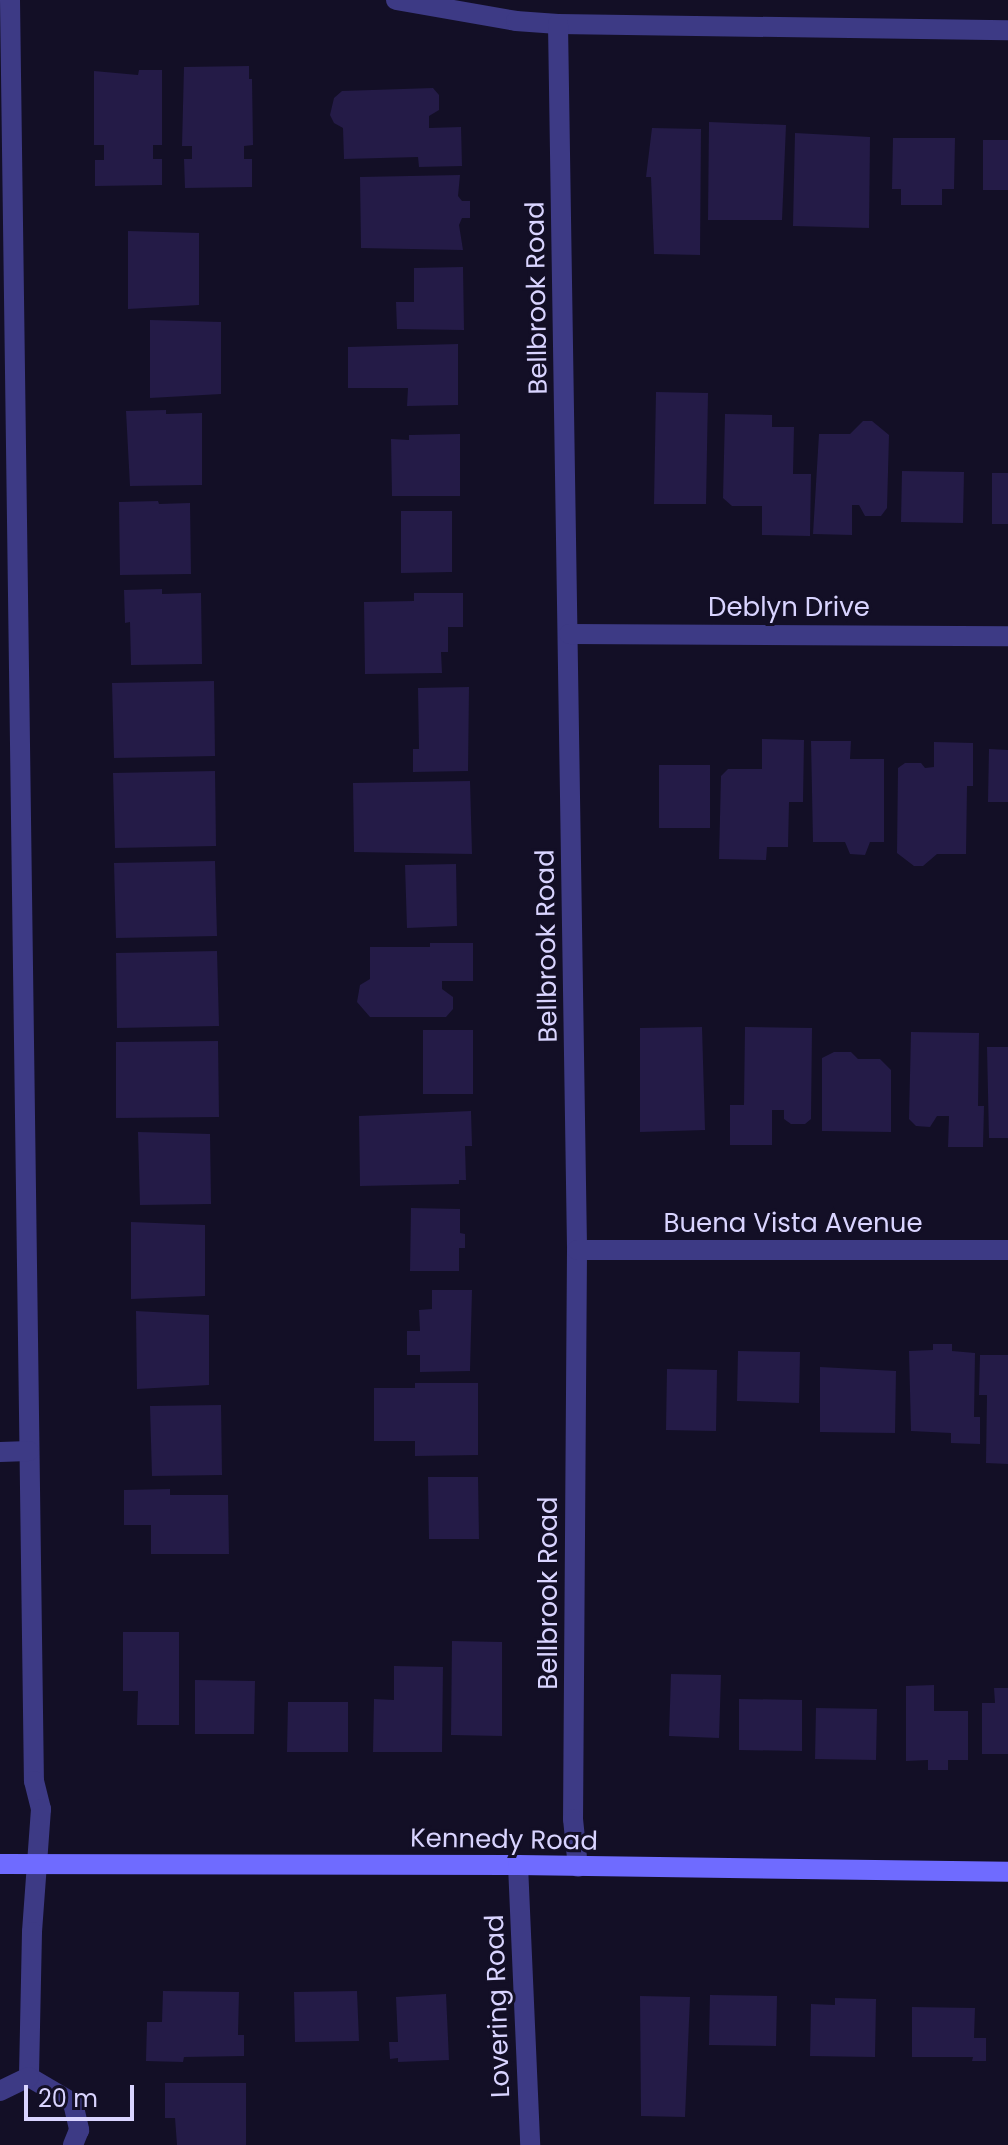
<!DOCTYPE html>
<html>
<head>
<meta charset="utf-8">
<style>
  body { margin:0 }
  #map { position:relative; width:1008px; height:2145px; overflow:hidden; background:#130f26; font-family:Poppins,sans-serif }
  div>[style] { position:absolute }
  .building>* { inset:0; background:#241b47 }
  .minor>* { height:20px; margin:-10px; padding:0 10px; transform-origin:10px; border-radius:10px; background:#3d3a85 }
  .secondary>* { height:20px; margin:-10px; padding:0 10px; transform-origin:10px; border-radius:10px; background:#6f6bff }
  span { translate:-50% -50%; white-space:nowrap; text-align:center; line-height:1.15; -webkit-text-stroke:6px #130f26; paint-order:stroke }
  .street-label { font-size:26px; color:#d9d4ff }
  .scale { position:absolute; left:24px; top:2085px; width:110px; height:36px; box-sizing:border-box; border:4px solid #d9d4ff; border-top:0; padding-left:10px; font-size:24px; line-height:28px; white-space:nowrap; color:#d9d4ff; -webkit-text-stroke:6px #130f26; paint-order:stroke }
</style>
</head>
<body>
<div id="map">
  <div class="building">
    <div style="clip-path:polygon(249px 66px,249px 79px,252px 79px,253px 145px,244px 146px,244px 159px,252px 159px,252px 187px,185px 188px,184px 159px,192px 159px,192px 146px,182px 146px,184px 67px)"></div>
    <div style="clip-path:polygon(139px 70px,162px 70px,162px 145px,153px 145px,153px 159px,162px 159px,162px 185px,95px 186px,95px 160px,104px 160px,104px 145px,94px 145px,94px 71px,138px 75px)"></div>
    <div style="clip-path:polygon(433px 88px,439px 95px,439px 110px,429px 116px,429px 128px,461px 127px,462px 166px,419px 167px,418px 157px,344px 159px,343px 128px,334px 123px,330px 115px,334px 98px,342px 91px)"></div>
    <div style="clip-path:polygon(709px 122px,786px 125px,782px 220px,708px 220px)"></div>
    <div style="clip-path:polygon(652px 128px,701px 129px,700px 255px,654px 254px,651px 177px,646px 177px)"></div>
    <div style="clip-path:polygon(795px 133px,870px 137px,869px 228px,793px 226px)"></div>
    <div style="clip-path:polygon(893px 138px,955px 138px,954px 189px,942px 189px,942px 205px,901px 205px,901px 189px,892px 189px)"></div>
    <div style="clip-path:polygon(983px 140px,1008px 140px,1008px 190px,983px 190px)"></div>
    <div style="clip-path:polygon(460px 175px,458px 196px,462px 201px,470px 201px,470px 218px,462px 218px,459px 225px,463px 250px,361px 248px,360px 177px)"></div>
    <div style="clip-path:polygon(128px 231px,199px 233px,199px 305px,128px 309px)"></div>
    <div style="clip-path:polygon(463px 267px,464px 330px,397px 329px,396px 302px,414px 302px,414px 268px)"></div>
    <div style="clip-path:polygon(150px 320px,221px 322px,221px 394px,150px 398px)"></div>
    <div style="clip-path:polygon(458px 344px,458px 405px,407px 406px,408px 388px,348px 388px,348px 347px)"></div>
    <div style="clip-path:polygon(656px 392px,708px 393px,706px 504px,654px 504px)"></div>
    <div style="clip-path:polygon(166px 410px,166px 414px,202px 413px,202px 485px,130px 486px,126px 411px)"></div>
    <div style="clip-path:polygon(725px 414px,772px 415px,772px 427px,794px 427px,793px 474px,811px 474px,810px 536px,762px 535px,762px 506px,732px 506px,723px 498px)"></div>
    <div style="clip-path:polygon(863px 421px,872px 421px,889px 435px,887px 508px,881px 516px,865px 516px,859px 505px,852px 505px,852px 535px,813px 534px,819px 434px,850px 434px)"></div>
    <div style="clip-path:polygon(460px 434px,460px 496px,392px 496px,391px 439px,409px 440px,409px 435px)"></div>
    <div style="clip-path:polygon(902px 471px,964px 472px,963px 523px,901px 522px)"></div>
    <div style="clip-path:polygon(992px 473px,1008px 473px,1008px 524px,992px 524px)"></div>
    <div style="clip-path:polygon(158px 501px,159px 504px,190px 503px,191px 574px,120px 575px,119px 502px)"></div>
    <div style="clip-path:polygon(401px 511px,452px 511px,452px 572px,401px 573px)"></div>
    <div style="clip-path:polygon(162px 589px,162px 594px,201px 593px,202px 664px,131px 665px,130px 622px,125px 623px,124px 590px)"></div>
    <div style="clip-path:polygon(414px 593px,463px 593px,463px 627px,448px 627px,448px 652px,441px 652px,442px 673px,365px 674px,364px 602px,414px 601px)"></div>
    <div style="clip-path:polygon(214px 681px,215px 756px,114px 758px,112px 683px)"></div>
    <div style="clip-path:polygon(469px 687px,468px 771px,413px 772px,413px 749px,419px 749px,418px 688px)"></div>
    <div style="clip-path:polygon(762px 739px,804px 740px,803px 802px,789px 802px,788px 847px,767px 847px,766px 860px,719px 859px,721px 776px,728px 769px,762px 769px)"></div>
    <div style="clip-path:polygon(811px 741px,851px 741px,850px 759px,884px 759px,884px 842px,870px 842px,865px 855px,850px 854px,845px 842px,813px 842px)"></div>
    <div style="clip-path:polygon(934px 742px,973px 743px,973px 786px,967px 786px,966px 854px,937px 854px,923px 866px,914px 866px,897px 853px,898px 768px,905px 763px,921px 763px,925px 768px,934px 767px)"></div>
    <div style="clip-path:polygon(989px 749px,1008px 750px,1008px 802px,988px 802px)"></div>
    <div style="clip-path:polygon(659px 765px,710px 765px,710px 828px,659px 828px)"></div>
    <div style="clip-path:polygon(215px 771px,216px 846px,115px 848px,113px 773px)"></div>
    <div style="clip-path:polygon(470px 781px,472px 854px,354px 852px,353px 783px)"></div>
    <div style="clip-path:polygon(215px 861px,217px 936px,116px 938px,114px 863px)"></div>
    <div style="clip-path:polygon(456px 864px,457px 926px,407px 928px,405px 865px)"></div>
    <div style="clip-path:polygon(430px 943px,473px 943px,473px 981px,442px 981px,442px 989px,453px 997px,453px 1009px,446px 1017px,370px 1017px,357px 1002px,360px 985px,370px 979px,370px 947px,430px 947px)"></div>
    <div style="clip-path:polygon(217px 951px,219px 1026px,117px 1028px,116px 953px)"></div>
    <div style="clip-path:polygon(702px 1027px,705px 1130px,640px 1132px,640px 1028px)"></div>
    <div style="clip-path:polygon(745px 1027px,812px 1028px,811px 1119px,805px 1124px,791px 1124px,784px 1119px,784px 1110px,772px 1110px,772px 1145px,730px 1145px,730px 1105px,744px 1105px)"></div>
    <div style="clip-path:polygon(423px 1030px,473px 1030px,473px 1094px,423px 1094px)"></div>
    <div style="clip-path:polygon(911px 1032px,979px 1033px,978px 1106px,984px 1106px,983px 1147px,948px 1147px,949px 1116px,937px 1116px,930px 1127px,916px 1126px,909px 1119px)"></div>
    <div style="clip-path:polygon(218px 1041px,219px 1117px,116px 1118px,116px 1042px)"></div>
    <div style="clip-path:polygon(987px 1047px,1008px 1047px,1008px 1138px,989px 1138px)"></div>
    <div style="clip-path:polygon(834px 1052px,851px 1052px,858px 1059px,880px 1059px,891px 1070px,891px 1132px,822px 1131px,822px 1058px)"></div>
    <div style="clip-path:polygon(471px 1111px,472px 1146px,465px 1146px,466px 1180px,459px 1180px,459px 1184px,360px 1186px,359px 1116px)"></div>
    <div style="clip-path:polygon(138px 1132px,210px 1134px,211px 1204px,140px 1205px)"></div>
    <div style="clip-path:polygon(411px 1208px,460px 1209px,460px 1233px,465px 1234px,465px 1248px,459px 1248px,459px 1271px,410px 1271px)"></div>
    <div style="clip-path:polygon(131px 1222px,205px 1225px,205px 1296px,131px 1299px)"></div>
    <div style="clip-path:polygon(432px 1290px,472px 1290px,470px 1371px,420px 1372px,420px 1355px,407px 1355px,407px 1331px,420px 1331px,419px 1310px,432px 1309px)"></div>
    <div style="clip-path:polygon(136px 1311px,209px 1315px,209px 1385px,137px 1389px)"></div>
    <div style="clip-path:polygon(933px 1344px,952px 1344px,952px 1351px,975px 1353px,974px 1417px,980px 1417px,980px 1444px,951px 1443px,951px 1433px,911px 1431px,909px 1351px,933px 1350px)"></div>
    <div style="clip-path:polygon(738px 1351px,800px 1352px,799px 1403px,737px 1401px)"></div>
    <div style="clip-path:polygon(980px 1355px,1008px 1355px,1008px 1464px,986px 1463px,987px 1395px,979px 1395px)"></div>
    <div style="clip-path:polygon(820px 1367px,896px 1371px,895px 1433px,820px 1432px)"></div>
    <div style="clip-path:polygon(667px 1369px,717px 1370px,716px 1431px,666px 1430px)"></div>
    <div style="clip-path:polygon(415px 1383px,478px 1383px,478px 1455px,415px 1456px,415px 1441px,374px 1441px,374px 1388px,415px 1388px)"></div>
    <div style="clip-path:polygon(221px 1405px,222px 1475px,152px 1476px,150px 1406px)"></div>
    <div style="clip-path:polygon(428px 1477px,478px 1477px,479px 1539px,429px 1539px)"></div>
    <div style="clip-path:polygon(170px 1489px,170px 1495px,228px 1495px,229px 1554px,151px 1554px,151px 1525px,124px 1525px,124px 1490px)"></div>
    <div style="clip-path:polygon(123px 1632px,179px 1632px,179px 1725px,137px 1725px,138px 1691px,123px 1691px)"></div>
    <div style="clip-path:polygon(452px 1641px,502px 1642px,502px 1736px,451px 1735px)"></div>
    <div style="clip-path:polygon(394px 1666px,443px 1667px,442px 1752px,373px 1752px,374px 1699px,394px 1700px)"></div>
    <div style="clip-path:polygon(671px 1674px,721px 1675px,719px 1738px,669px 1736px)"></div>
    <div style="clip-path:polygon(195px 1680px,255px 1681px,254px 1734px,195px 1734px)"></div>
    <div style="clip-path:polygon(934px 1685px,934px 1711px,968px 1711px,968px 1760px,948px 1760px,948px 1770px,928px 1770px,928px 1760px,906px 1761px,906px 1686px)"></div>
    <div style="clip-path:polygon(994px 1688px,1008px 1688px,1008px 1754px,982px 1754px,982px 1703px,995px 1703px)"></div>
    <div style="clip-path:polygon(739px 1699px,802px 1700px,802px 1751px,739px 1750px)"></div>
    <div style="clip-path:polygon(288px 1702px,348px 1702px,348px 1752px,287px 1752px)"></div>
    <div style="clip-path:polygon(816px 1708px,877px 1709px,876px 1760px,815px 1759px)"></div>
    <div style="clip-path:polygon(163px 1991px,239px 1992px,238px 2035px,244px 2035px,244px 2056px,184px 2057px,183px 2062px,146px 2061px,147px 2022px,162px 2022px)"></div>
    <div style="clip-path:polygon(357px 1991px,359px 2041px,295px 2042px,294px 1992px)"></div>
    <div style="clip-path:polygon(446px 1994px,449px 2060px,398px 2062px,398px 2058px,390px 2059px,389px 2042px,398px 2042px,396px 1997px)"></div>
    <div style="clip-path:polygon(710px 1995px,777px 1996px,776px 2046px,709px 2045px)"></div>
    <div style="clip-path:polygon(640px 1996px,690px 1997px,685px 2117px,641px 2116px)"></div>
    <div style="clip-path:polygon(835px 1998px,876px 1999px,875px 2057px,810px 2056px,811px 2004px,835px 2005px)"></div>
    <div style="clip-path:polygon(912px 2007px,975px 2008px,974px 2038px,986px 2038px,986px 2061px,972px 2061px,973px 2057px,912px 2057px)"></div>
    <div style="clip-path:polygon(165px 2083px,246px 2083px,246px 2145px,177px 2145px,175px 2118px,165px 2118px)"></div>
  </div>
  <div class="minor">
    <div style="left:10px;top:0;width:1781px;rotate:89.23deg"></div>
    <div style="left:34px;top:1781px;width:29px;rotate:76deg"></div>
    <div style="left:41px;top:1809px;width:123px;rotate:94.2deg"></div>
    <div style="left:32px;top:1932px;width:145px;rotate:91.2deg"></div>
    <div style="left:396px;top:0;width:122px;rotate:9.9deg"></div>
    <div style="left:516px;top:21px;width:42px;rotate:4.1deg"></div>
    <div style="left:558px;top:24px;width:450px;rotate:0.8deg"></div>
    <div style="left:558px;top:24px;width:1226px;rotate:89.11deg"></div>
    <div style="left:577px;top:1250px;width:569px;rotate:90.4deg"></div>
    <div style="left:573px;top:1819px;width:48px;rotate:84.1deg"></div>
    <div style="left:569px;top:634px;width:439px;rotate:0.3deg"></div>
    <div style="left:577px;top:1250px;width:431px"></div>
    <div style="left:0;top:1452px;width:29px;rotate:-2deg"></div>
    <div style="left:518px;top:1865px;width:280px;rotate:87.5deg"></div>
    <div style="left:29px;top:2077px;width:51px;rotate:30.6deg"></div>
    <div style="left:73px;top:2103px;width:28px;rotate:77deg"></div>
    <div style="left:79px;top:2130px;width:16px;rotate:112deg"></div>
    <div style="left:0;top:2091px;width:32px;rotate:-26deg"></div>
  </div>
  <div class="secondary">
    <div style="left:0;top:1864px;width:518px;rotate:0.11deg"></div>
    <div style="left:518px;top:1865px;width:490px;rotate:0.8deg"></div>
  </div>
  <div class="street-label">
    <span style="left:537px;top:298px;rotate:-91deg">Bellbrook Road</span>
    <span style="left:789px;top:608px">Deblyn Drive</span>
    <span style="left:547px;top:946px;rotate:-91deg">Bellbrook Road</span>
    <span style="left:793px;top:1224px">Buena Vista Avenue</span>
    <span style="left:549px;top:1593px;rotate:-90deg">Bellbrook Road</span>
    <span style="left:504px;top:1840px;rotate:1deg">Kennedy Road</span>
    <span style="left:498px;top:2006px;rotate:-92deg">Lovering Road</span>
  </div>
  <div class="scale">20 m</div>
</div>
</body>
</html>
